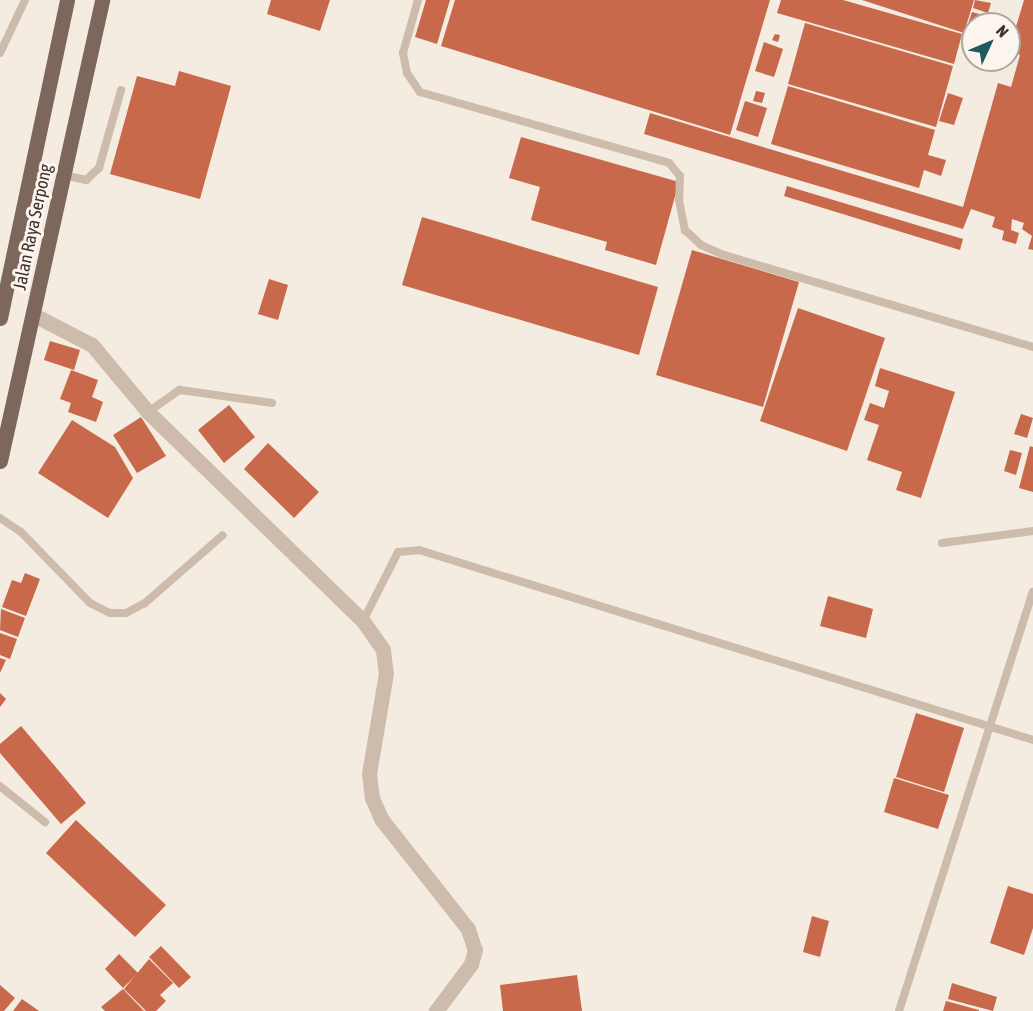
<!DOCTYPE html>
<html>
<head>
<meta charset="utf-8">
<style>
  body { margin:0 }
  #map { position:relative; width:1033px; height:1011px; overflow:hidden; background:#f4ebe1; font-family:"Asap Condensed",sans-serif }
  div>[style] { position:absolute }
  .building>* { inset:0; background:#c8694b }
  .service>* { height:8px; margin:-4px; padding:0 4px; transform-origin:4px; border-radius:4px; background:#cdbbac }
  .minor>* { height:15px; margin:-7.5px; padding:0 7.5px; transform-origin:7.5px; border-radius:7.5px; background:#cdbbac }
  .primary>* { height:15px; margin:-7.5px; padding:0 7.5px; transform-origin:7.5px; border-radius:7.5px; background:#7d675c }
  span { translate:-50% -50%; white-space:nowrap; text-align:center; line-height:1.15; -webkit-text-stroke:6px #fbf5ee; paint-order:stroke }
  .street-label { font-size:18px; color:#3b302b }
  .north { position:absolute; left:961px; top:12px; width:60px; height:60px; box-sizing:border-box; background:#fbf5ee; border:2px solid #aea6a0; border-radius:50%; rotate:46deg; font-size:16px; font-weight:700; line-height:24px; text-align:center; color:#3b302b }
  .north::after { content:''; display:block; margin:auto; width:21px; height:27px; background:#1f5a5e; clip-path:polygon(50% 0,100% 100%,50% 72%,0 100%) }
</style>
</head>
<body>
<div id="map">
  <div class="building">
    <div style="clip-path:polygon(271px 0,330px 0,320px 31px,267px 14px)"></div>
    <div style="clip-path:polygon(426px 0,450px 0,437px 44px,415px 37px)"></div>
    <div style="clip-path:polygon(455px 0,770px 0,730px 135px,441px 46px)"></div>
    <div style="clip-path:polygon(781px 0,843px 0,962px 34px,954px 64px,777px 13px)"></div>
    <div style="clip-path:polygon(862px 0,974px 0,964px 33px)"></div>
    <div style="clip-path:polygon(975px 0,991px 3px,988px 13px,973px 8px)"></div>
    <div style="clip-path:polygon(1024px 0,1033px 0,1033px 250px,1028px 249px,1032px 236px,1022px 229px,1024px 223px,1012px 219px,1011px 230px,1019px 233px,1016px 244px,1002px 240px,1004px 231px,992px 227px,995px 217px,971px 209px,963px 229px,644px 134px,650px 113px,963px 207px,998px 83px,1011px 87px,1020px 55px,1009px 50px)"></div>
    <div style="clip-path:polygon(972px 12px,986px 16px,984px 24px,968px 24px)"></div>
    <div style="clip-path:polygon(805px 23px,953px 66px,936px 127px,788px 84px)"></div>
    <div style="clip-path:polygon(775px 34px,780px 35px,778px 42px,772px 40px)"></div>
    <div style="clip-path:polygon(764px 42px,783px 49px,774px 77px,755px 71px)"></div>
    <div style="clip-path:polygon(179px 71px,231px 86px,200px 199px,110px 174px,137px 76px,175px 86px)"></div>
    <div style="clip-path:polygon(788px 86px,935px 130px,928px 155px,946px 160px,941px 176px,924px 170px,919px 188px,771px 144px)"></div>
    <div style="clip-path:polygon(756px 91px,765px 93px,762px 103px,753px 101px)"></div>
    <div style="clip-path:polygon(948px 93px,963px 98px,954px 125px,939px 121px)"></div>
    <div style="clip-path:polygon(745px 101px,767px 108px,758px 137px,736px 130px)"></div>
    <div style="clip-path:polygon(521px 137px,679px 182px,656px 265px,605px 250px,607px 242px,531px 220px,540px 187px,509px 178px)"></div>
    <div style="clip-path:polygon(787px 186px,963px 239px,960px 250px,784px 196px)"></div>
    <div style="clip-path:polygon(422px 217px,658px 287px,639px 355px,402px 285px)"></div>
    <div style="clip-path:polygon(692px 250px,799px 282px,763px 407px,656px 375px)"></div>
    <div style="clip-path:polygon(269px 279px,288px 285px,278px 320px,258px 314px)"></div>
    <div style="clip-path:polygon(798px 308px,885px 338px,847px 451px,760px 421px)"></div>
    <div style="clip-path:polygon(50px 341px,80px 350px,74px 370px,44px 360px)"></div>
    <div style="clip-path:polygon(880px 368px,955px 392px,921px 498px,896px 490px,902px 472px,867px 460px,879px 425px,864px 420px,870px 403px,884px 408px,889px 391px,875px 386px)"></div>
    <div style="clip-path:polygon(71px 370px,98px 380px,92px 397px,103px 402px,96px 422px,68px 412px,71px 403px,60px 399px)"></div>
    <div style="clip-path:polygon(229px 405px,255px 437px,224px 463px,198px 430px)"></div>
    <div style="clip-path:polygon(1021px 414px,1033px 418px,1027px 438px,1014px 434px)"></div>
    <div style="clip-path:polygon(141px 417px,166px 456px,137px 473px,113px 435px)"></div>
    <div style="clip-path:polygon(72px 420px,115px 447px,133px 478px,108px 518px,38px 473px)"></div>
    <div style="clip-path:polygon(268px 443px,319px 492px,294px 518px,244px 469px)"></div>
    <div style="clip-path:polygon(1030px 446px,1033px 447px,1033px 492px,1019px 488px)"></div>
    <div style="clip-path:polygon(1010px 450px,1022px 453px,1016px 475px,1004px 471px)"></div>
    <div style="clip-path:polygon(25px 573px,40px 579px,26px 616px,2px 607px,12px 580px,21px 583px)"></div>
    <div style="clip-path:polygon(828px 596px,873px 609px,866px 638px,820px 626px)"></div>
    <div style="clip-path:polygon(1px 609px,25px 618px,18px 637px,0 630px)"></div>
    <div style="clip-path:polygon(0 633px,17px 639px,10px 659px,0 655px)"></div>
    <div style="clip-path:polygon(0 658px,6px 660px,0 673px)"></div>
    <div style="clip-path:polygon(0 693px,6px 699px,0 707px)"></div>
    <div style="clip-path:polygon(916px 713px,964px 728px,944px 792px,896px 777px)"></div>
    <div style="clip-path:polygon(21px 726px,86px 803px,61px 824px,0 753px,0 744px)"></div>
    <div style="clip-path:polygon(894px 778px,949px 795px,938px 829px,884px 812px)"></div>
    <div style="clip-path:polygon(76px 820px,166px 905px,135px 937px,46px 853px)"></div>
    <div style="clip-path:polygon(1008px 886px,1033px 894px,1033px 928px,1024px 955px,990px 943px)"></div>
    <div style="clip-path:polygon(812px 916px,829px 921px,820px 957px,803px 952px)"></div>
    <div style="clip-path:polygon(161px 946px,191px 977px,179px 988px,149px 957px)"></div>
    <div style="clip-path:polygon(119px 954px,138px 973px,123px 988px,105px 969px)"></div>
    <div style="clip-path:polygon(149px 959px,173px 983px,160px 995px,166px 1001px,156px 1011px,146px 1011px,124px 989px)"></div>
    <div style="clip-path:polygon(577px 975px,582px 1011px,503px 1011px,500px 985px)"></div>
    <div style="clip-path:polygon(952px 983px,997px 997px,993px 1011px,948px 999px)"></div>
    <div style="clip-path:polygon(0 985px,15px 998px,4px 1011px,0 1011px)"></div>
    <div style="clip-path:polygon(123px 989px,144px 1011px,105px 1011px,101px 1007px)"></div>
    <div style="clip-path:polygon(22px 999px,39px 1011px,13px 1011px)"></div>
    <div style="clip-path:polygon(946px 1001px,979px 1010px,979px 1011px,943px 1011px)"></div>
  </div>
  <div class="service">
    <div style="left:418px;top:0;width:55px;rotate:105.8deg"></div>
    <div style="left:403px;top:53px;width:20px;rotate:79deg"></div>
    <div style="left:407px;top:73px;width:23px;rotate:56deg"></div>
    <div style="left:420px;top:92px;width:259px;rotate:15.9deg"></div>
    <div style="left:669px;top:163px;width:17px;rotate:50deg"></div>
    <div style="left:680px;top:176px;width:24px;rotate:92deg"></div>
    <div style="left:679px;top:200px;width:31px;rotate:79deg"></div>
    <div style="left:685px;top:230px;width:22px;rotate:43deg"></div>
    <div style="left:701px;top:245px;width:22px;rotate:24deg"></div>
    <div style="left:721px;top:254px;width:326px;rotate:16.6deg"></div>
    <div style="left:0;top:53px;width:59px;rotate:-64.7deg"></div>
    <div style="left:63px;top:175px;width:24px;rotate:12deg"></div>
    <div style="left:86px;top:180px;width:18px;rotate:-43deg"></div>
    <div style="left:99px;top:168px;width:81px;rotate:-74.2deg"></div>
    <div style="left:148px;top:412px;width:39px;rotate:-35deg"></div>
    <div style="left:180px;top:390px;width:93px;rotate:8deg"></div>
    <div style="left:0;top:518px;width:25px;rotate:34deg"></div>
    <div style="left:21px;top:532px;width:99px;rotate:45.8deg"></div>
    <div style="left:90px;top:603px;width:22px;rotate:27deg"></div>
    <div style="left:110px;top:613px;width:16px"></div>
    <div style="left:126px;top:613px;width:21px;rotate:-28deg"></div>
    <div style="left:145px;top:603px;width:103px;rotate:-41.1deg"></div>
    <div style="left:942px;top:543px;width:92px;rotate:-7.5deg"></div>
    <div style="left:363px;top:621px;width:77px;rotate:-63.1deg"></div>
    <div style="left:398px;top:552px;width:21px;rotate:-5deg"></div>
    <div style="left:419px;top:550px;width:643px;rotate:17.19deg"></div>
    <div style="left:0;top:786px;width:58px;rotate:38.7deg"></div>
    <div style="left:899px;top:1011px;width:440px;rotate:-72.3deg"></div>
  </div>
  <div class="minor">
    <div style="left:34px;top:315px;width:65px;rotate:27.3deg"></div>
    <div style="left:92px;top:345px;width:87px;rotate:50.1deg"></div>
    <div style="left:148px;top:412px;width:300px;rotate:44.2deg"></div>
    <div style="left:363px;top:621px;width:35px;rotate:55deg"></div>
    <div style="left:383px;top:650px;width:23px;rotate:83deg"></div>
    <div style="left:386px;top:673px;width:102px;rotate:99.6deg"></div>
    <div style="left:369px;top:774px;width:24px;rotate:83deg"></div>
    <div style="left:372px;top:798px;width:24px;rotate:66deg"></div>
    <div style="left:382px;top:820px;width:139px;rotate:51.7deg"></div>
    <div style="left:468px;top:929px;width:22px;rotate:72deg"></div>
    <div style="left:475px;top:950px;width:15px;rotate:106deg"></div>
    <div style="left:471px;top:964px;width:59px;rotate:126.7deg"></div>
  </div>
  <div class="primary">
    <div style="left:0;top:318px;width:325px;rotate:-78.1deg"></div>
    <div style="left:0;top:461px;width:472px;rotate:-77.5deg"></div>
  </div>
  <div class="street-label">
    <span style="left:33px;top:227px;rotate:-78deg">Jalan Raya Serpong</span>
  </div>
  <div class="north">N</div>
</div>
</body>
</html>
